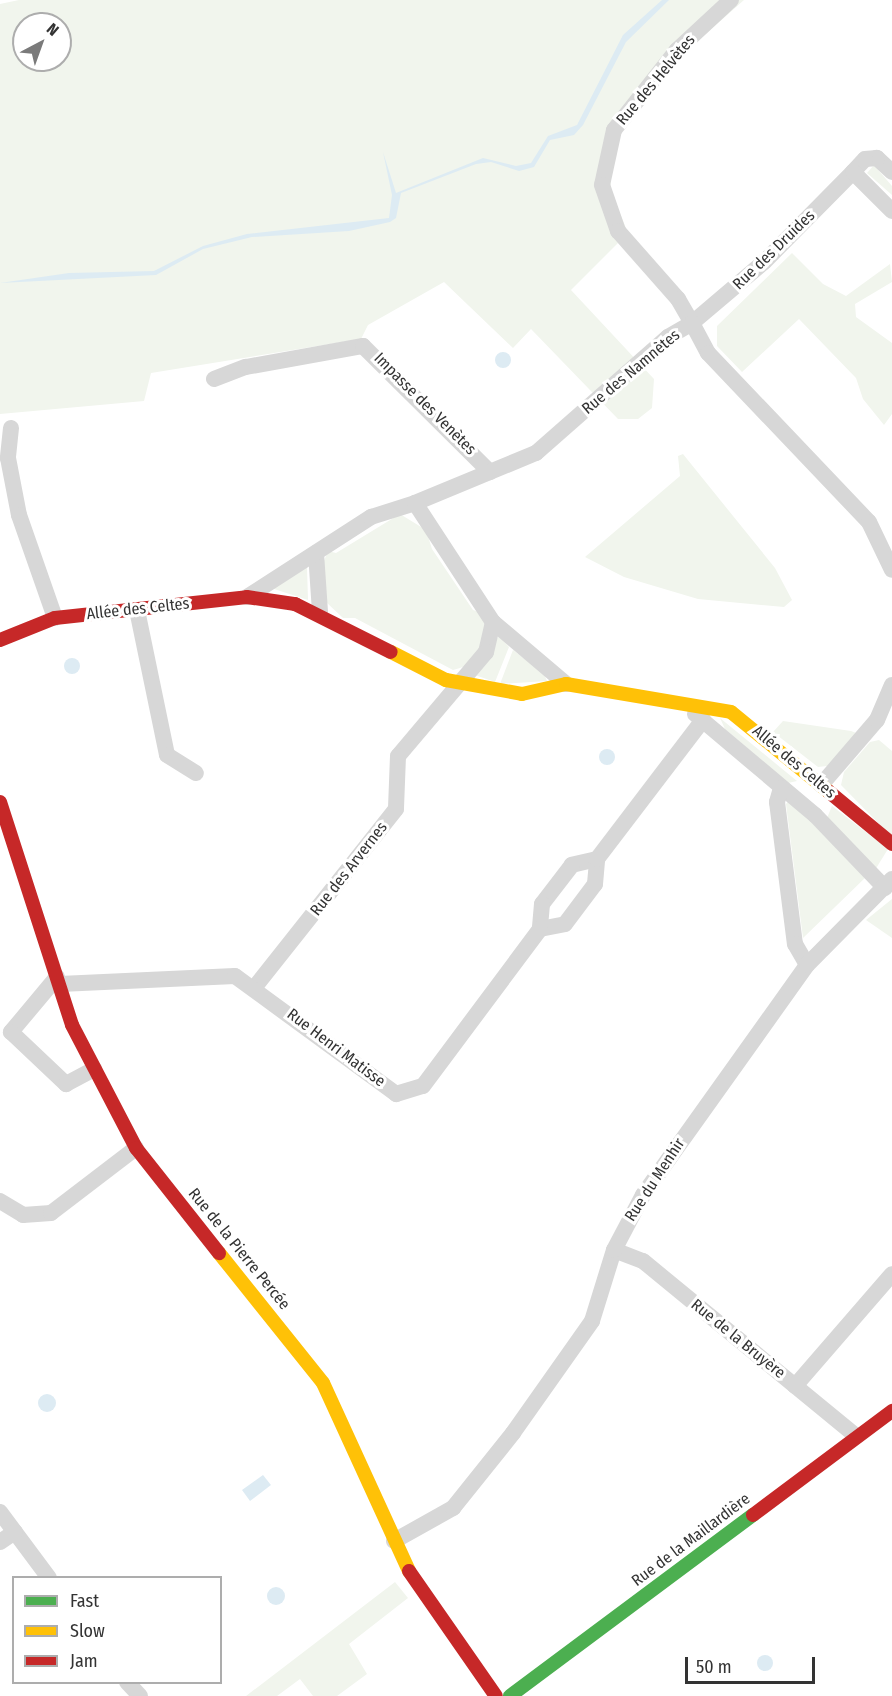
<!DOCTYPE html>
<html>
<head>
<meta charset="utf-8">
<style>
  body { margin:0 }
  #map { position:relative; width:892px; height:1696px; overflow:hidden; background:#fff; font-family:"Fira Sans Condensed",sans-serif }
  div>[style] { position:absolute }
  .green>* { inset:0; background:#f1f5ed }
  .water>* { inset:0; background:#ddebf3 }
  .round { border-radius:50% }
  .street>* { height:16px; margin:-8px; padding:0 8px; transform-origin:8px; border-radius:8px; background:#d7d7d7 }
  .fast>* { height:14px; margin:-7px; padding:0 7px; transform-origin:7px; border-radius:7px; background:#4caf50 }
  .slow>* { height:14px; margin:-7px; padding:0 7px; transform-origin:7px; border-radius:7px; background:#ffc107 }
  .jam>* { height:14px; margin:-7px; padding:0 7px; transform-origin:7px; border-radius:7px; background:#c62828 }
  span { translate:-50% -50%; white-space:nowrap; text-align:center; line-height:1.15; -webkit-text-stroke:6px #fff; paint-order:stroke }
  .street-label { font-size:16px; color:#333 }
  .legend { position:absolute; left:12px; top:1576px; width:210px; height:108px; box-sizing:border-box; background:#fff; border:2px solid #adadad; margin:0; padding:8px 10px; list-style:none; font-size:18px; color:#333 }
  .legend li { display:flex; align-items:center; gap:12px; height:30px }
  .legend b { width:30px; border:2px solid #adadad }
  .north { position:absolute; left:12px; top:12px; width:60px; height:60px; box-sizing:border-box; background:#fff; border:2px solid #adadad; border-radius:50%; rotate:41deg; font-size:16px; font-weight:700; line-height:24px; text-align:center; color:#333 }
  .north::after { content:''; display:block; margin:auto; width:21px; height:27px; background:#7a7a7a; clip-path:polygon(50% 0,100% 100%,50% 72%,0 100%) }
  .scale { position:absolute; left:685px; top:1657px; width:130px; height:27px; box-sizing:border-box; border:3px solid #333; border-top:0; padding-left:8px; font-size:18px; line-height:21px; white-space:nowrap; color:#333; -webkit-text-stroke:4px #fff; paint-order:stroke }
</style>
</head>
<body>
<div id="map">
  <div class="green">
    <div style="clip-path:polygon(evenodd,19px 0,744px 0,691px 47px,625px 123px,614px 148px,610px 189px,628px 233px,571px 290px,654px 379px,652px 408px,638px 419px,618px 419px,531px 329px,513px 348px,444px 282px,368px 325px,361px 339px,151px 373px,144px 401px,0 414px,0 4px,19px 0,24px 24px,60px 24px,60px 60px,24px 60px,24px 24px)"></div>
    <div style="clip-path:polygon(874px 165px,892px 186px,892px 195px,867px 173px)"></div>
    <div style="clip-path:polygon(792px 253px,823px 284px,846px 296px,890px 264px,892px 282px,855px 304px,856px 317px,892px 343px,892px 414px,884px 425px,863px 399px,856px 378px,799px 319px,742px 372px,717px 346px,717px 326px)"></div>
    <div style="clip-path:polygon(683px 454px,775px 568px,792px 600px,784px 607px,698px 599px,624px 577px,585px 557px,680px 476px,678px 456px)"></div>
    <div style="clip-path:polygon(400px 514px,426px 530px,432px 549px,473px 610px,484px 614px,487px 637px,470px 664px,460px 668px,453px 670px,355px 618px,343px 618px,326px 602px,323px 563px,328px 551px,336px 553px)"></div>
    <div style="clip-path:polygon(307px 567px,308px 600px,271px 588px)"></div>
    <div style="clip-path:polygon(499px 636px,509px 647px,495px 682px,472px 674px)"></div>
    <div style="clip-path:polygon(513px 650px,544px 674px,547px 681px,500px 684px)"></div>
    <div style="clip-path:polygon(720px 718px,797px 781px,788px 783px,725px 729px)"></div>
    <div style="clip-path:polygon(783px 721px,851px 731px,859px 734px,827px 766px,818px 767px,773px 732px)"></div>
    <div style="clip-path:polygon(879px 740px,892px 751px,892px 837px,841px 785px,844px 772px,870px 742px)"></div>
    <div style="clip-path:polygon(789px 800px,866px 877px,803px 938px,786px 804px)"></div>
    <div style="clip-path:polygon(832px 806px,888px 849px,875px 870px,827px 818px)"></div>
    <div style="clip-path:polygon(892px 899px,892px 938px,866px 920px)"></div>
    <div style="clip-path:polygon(395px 1582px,408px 1598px,349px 1644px,367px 1674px,337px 1696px,313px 1696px,300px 1679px,277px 1696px,246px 1696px)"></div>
  </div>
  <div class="water">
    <div style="clip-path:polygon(662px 0,669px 0,626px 42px,583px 125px,574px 135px,550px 140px,534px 167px,519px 171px,491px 162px,476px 164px,401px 193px,396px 218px,390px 222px,349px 231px,252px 237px,203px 249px,156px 275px,0 283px,69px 273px,154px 271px,203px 246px,247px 234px,389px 218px,392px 195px,383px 152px,396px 193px,483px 158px,516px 166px,531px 163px,548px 136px,577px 125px,623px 35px)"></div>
    <div class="round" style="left:495px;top:352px;width:16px;height:16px"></div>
    <div class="round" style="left:64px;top:658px;width:16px;height:16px"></div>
    <div class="round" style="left:599px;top:749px;width:16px;height:16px"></div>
    <div class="round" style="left:38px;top:1394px;width:18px;height:18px"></div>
    <div style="clip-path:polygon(263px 1475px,271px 1485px,250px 1501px,242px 1490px)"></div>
    <div class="round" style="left:267px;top:1587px;width:18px;height:18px"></div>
    <div class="round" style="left:757px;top:1655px;width:16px;height:16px"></div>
  </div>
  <div class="street">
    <div style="left:731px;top:0;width:74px;rotate:137.2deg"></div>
    <div style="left:677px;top:50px;width:102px;rotate:128.2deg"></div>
    <div style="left:614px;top:130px;width:56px;rotate:102.3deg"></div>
    <div style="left:602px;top:185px;width:49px;rotate:70.8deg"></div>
    <div style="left:618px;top:231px;width:91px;rotate:48.6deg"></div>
    <div style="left:678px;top:299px;width:28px;rotate:60deg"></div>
    <div style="left:692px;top:323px;width:94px;rotate:-40.3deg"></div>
    <div style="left:764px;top:262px;width:127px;rotate:-45.3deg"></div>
    <div style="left:892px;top:172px;width:21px;rotate:-137deg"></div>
    <div style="left:877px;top:158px;width:12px;rotate:175deg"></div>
    <div style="left:865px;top:159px;width:18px;rotate:133deg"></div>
    <div style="left:853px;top:172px;width:55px;rotate:45deg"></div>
    <div style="left:214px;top:379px;width:34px;rotate:-21deg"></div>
    <div style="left:246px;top:367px;width:119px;rotate:-10.2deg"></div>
    <div style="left:363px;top:346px;width:179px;rotate:44.8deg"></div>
    <div style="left:11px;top:428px;width:30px;rotate:96deg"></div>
    <div style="left:8px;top:458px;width:58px;rotate:79.1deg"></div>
    <div style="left:19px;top:515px;width:109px;rotate:70.7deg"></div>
    <div style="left:415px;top:503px;width:131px;rotate:-22.5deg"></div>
    <div style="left:536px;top:453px;width:176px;rotate:-41.3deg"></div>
    <div style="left:668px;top:337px;width:28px;rotate:-30deg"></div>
    <div style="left:692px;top:323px;width:34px;rotate:62deg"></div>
    <div style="left:708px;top:353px;width:233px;rotate:46.4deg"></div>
    <div style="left:869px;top:522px;width:53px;rotate:64.4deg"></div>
    <div style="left:316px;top:553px;width:59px;rotate:86.1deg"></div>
    <div style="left:247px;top:597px;width:148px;rotate:-32.8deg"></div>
    <div style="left:371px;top:517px;width:46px;rotate:-17.7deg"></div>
    <div style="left:415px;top:503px;width:142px;rotate:56.8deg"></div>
    <div style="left:493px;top:622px;width:31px;rotate:103deg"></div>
    <div style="left:486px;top:652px;width:136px;rotate:130.2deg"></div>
    <div style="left:398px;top:756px;width:53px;rotate:92.2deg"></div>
    <div style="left:396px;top:809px;width:227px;rotate:128.4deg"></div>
    <div style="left:137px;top:610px;width:148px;rotate:78.3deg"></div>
    <div style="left:167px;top:755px;width:34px;rotate:32deg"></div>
    <div style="left:493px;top:622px;width:96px;rotate:40.3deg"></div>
    <div style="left:695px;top:714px;width:157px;rotate:40.1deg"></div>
    <div style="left:815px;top:815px;width:101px;rotate:46.2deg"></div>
    <div style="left:821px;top:785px;width:86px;rotate:-49.3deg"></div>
    <div style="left:877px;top:720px;width:38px;rotate:-67deg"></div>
    <div style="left:781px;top:788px;width:15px;rotate:106deg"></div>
    <div style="left:777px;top:802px;width:143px;rotate:82.8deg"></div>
    <div style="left:795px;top:944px;width:24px;rotate:60deg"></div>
    <div style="left:597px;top:859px;width:26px;rotate:167deg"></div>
    <div style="left:572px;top:865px;width:49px;rotate:127.6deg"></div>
    <div style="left:542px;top:904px;width:25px;rotate:95deg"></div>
    <div style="left:540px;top:929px;width:25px;rotate:-11deg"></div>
    <div style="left:565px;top:924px;width:50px;rotate:-53.1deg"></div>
    <div style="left:595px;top:884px;width:25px;rotate:-85deg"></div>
    <div style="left:597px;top:859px;width:175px;rotate:-52.7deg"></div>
    <div style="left:57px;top:977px;width:72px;rotate:129.9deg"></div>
    <div style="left:11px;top:1032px;width:76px;rotate:43.4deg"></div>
    <div style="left:66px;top:1084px;width:32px;rotate:-28deg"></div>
    <div style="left:60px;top:984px;width:175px;rotate:-2.6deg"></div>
    <div style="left:235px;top:976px;width:200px;rotate:36.2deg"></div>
    <div style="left:396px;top:1094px;width:28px;rotate:-17deg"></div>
    <div style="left:423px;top:1086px;width:196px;rotate:-53.3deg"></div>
    <div style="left:0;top:1201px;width:27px;rotate:31deg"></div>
    <div style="left:23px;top:1215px;width:28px;rotate:-4deg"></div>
    <div style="left:51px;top:1213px;width:107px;rotate:-37.4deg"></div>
    <div style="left:614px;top:1250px;width:31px;rotate:21deg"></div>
    <div style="left:643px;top:1261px;width:276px;rotate:39.4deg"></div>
    <div style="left:795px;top:1386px;width:148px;rotate:-49.1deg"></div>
    <div style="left:0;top:1512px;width:82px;rotate:53.4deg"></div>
    <div style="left:394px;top:1541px;width:68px;rotate:-29.2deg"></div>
    <div style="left:453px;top:1508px;width:96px;rotate:-51.3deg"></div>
    <div style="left:513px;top:1433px;width:137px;rotate:-54.8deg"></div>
    <div style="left:592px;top:1321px;width:74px;rotate:-72.8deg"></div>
    <div style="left:614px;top:1250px;width:62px;rotate:-62.2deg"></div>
    <div style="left:643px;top:1195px;width:282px;rotate:-54.5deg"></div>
    <div style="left:807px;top:965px;width:121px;rotate:-45.3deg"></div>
    <div style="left:0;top:1542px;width:18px;rotate:-34deg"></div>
    <div style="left:127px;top:1682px;width:19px;rotate:47deg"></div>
  </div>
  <div class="fast">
    <div style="left:510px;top:1696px;width:303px;rotate:-36.7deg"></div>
  </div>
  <div class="slow">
    <div style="left:391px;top:652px;width:62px;rotate:27deg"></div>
    <div style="left:446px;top:680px;width:77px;rotate:10.4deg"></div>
    <div style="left:522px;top:694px;width:45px;rotate:-12.8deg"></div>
    <div style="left:566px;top:684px;width:167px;rotate:9.6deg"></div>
    <div style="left:731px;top:712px;width:125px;rotate:39.2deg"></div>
    <div style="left:219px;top:1253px;width:166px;rotate:51.3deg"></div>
    <div style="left:323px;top:1383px;width:207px;rotate:65.4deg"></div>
  </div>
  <div class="jam">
    <div style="left:0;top:640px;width:59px;rotate:-21.8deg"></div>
    <div style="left:55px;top:618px;width:193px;rotate:-6.2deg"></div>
    <div style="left:247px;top:597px;width:49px;rotate:8.3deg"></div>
    <div style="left:295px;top:604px;width:107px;rotate:26.6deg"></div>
    <div style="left:828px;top:791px;width:83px;rotate:39.6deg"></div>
    <div style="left:0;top:802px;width:234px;rotate:72.1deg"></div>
    <div style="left:72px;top:1025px;width:139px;rotate:62.5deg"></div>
    <div style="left:136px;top:1148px;width:134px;rotate:51.7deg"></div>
    <div style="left:753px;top:1515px;width:174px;rotate:-36.8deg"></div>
    <div style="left:409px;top:1571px;width:152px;rotate:55.2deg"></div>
  </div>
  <div class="street-label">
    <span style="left:656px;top:80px;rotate:-50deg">Rue des Helvètes</span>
    <span style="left:774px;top:250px;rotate:-44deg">Rue des Druides</span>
    <span style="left:631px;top:372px;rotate:-40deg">Rue des Namnètes</span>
    <span style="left:425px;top:404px;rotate:45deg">Impasse des Venètes</span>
    <span style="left:138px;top:609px;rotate:-6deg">Allée des Celtes</span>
    <span style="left:794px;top:762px;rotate:40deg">Allée des Celtes</span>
    <span style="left:349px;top:869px;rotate:-52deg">Rue des Arvernes</span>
    <span style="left:336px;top:1048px;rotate:37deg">Rue Henri Matisse</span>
    <span style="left:655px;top:1180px;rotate:-57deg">Rue du Menhir</span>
    <span style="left:239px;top:1249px;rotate:51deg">Rue de la Pierre Percée</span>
    <span style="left:738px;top:1339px;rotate:39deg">Rue de la Bruyère</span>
    <span style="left:691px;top:1540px;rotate:-37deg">Rue de la Maillardière</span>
  </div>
  <ul class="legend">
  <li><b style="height:8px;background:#4caf50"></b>Fast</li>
  <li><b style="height:8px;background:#ffc107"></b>Slow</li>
  <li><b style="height:8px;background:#c62828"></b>Jam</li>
  </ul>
  <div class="north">N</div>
  <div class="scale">50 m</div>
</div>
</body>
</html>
